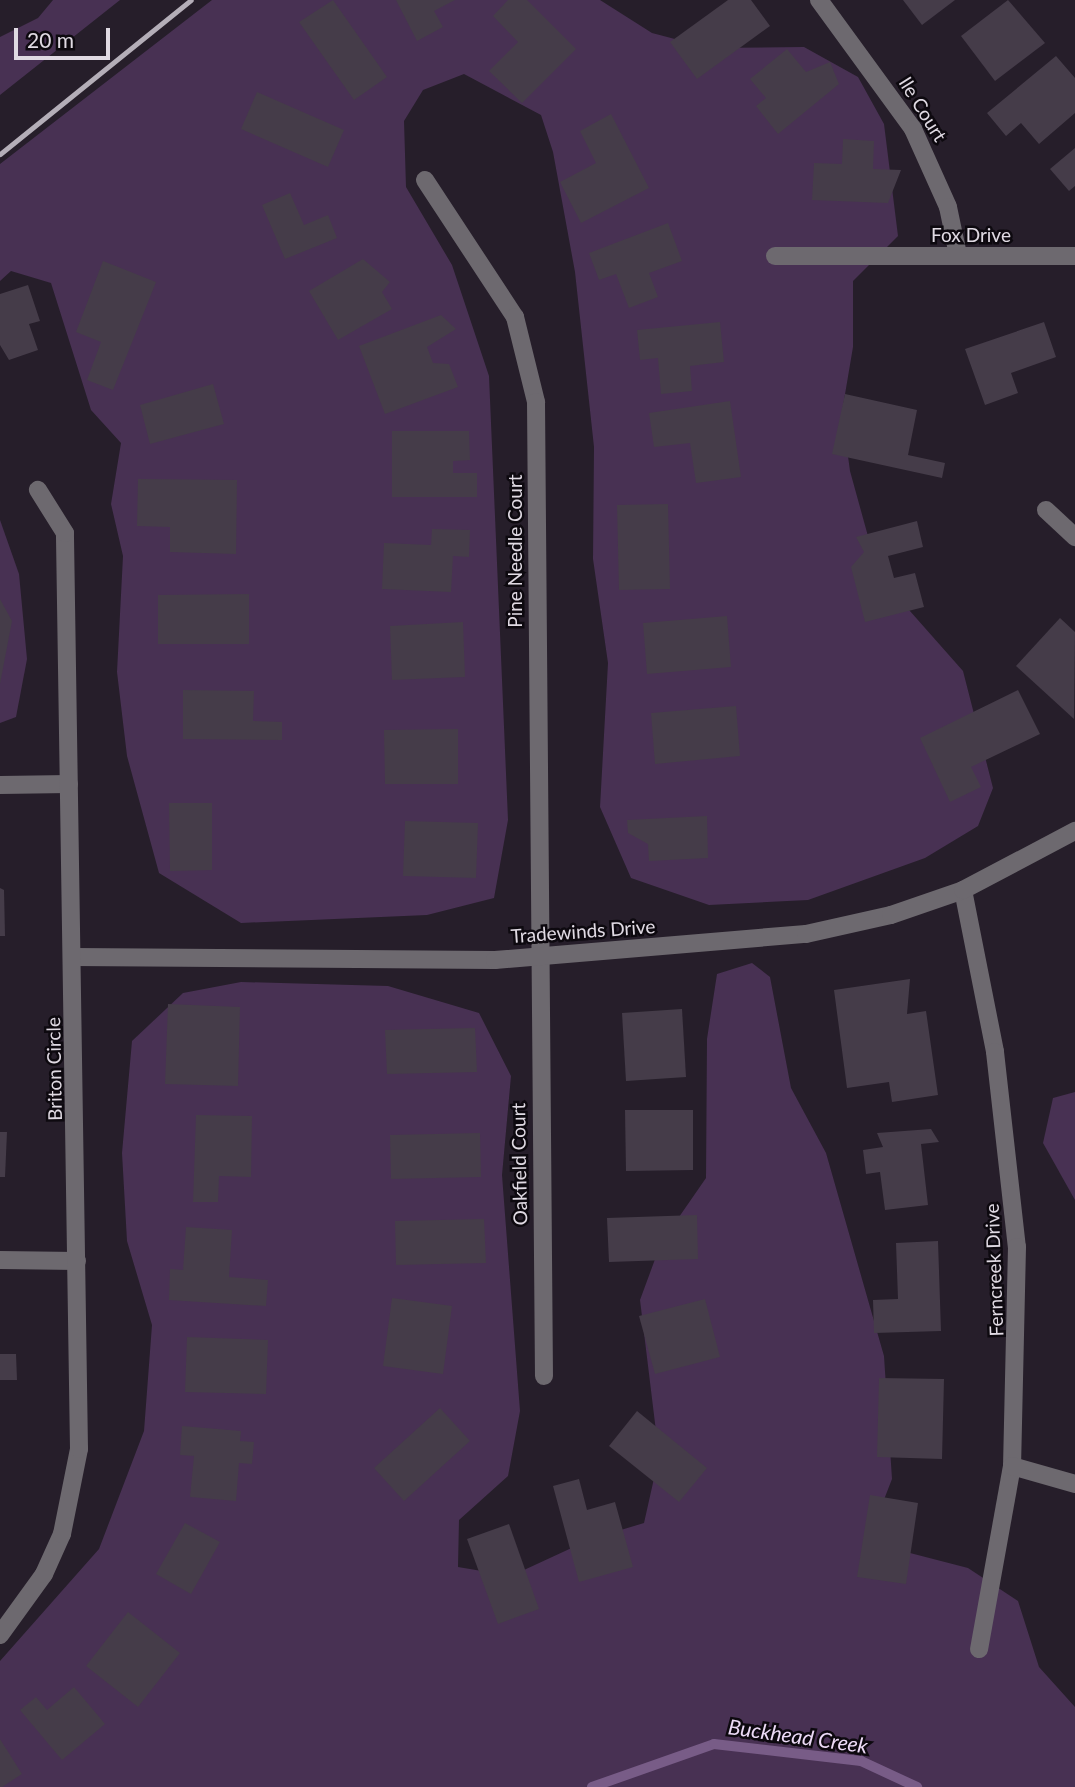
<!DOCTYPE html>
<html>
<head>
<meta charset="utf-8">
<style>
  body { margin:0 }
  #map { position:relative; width:1075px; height:1787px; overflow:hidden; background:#261e2a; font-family:Lato,sans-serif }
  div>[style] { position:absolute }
  .green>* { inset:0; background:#483153 }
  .stream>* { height:10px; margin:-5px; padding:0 5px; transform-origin:5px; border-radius:5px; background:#785c87 }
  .building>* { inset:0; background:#453c49 }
  .minor>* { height:18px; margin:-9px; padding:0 9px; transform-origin:9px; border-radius:9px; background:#6d696f }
  .rail>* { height:5px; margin:-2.5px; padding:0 2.5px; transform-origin:2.5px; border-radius:2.5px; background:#b4aeb8 }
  span { translate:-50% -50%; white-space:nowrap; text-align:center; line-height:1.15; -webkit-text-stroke:5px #0d090f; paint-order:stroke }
  .street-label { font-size:19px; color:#e0dae3 }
  .water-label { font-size:21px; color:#eddbf7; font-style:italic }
  .scale { position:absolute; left:14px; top:28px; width:96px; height:32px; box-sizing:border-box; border:4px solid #e0dae3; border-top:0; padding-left:9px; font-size:21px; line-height:24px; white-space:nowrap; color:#e0dae3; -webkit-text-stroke:5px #0d090f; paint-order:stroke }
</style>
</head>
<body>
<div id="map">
  <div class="green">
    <div style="clip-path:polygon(53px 0,120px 0,0 95px,0 37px,38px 18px)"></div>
    <div style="clip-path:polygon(212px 0,600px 0,652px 33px,709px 48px,804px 47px,858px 77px,884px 124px,898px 236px,853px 281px,853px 347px,842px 412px,850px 471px,879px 576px,963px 671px,993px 788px,978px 826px,925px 858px,808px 900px,709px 905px,631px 878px,600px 807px,608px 663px,593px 559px,594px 447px,575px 272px,553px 152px,541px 115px,464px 74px,423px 90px,404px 121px,406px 187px,452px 265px,489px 376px,508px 820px,494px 898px,427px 915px,241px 923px,159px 873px,127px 756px,117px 672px,123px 556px,111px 504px,121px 443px,91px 410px,51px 283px,11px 271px,0 281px,0 164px)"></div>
    <div style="clip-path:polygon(0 520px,19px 574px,27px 659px,16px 717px,0 723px)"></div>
    <div style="clip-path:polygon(752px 963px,770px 977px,791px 1088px,826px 1153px,884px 1356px,892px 1479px,878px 1515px,883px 1546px,968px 1568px,1018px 1601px,1039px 1667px,1075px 1707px,1075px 1787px,0 1787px,0 1661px,99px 1549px,144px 1431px,152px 1325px,127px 1241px,122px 1153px,132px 1041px,183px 993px,241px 982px,388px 986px,479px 1013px,511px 1076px,502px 1175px,520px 1411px,508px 1476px,459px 1520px,458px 1567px,511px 1576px,591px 1539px,644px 1523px,659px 1456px,640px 1300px,661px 1243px,706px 1178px,707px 1039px,717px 974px)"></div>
    <div style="clip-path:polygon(1075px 1092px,1075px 1200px,1043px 1143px,1053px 1098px)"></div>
  </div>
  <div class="stream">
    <div style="left:592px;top:1787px;width:129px;rotate:-19.4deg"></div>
    <div style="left:714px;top:1744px;width:148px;rotate:6.6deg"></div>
    <div style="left:861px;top:1761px;width:62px;rotate:24.9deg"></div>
  </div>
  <div class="building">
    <div style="clip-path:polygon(333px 0,387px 77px,354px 100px,299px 22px)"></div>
    <div style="clip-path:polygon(396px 0,455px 0,434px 11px,443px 27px,417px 41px)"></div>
    <div style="clip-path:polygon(508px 0,527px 0,576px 49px,522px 103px,489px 71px,518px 42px,493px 16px)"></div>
    <div style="clip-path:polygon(728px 0,751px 0,770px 26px,697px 79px,670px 42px)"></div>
    <div style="clip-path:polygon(903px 0,955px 0,922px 25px)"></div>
    <div style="clip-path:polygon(1008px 0,1045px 43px,995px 81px,961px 36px)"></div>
    <div style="clip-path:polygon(787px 49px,806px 72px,830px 62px,839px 84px,778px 134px,756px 106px,766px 98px,750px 79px)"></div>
    <div style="clip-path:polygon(1056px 56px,1075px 78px,1075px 113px,1039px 144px,1021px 123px,1006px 136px,987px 113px)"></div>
    <div style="clip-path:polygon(257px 92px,344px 130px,328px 167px,241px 129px)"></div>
    <div style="clip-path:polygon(611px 114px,649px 188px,581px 223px,560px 182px,596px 163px,580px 131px)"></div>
    <div style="clip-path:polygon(843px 139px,874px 141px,873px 169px,901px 170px,888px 203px,812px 200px,814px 163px,842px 164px)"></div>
    <div style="clip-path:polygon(1075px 148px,1075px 186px,1069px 191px,1050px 169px)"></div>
    <div style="clip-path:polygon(290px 193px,304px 225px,328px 215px,337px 238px,285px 259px,262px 205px)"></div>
    <div style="clip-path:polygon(668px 223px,682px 261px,649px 273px,658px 297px,629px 308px,616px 274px,599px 280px,589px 253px)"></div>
    <div style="clip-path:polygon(363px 259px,390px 282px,382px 292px,392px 309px,338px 340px,309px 291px)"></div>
    <div style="clip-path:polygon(103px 261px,156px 282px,113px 390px,87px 380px,101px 342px,76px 332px)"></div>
    <div style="clip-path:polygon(28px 285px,40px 321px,29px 324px,38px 350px,9px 360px,0 345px,0 294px)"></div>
    <div style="clip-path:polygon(441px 315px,456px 329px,427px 347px,433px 363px,449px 364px,458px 387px,385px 414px,359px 346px)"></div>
    <div style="clip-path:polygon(720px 322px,724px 362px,690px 366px,692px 391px,661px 394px,658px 358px,640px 360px,637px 330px)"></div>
    <div style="clip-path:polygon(1044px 322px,1056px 357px,1011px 373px,1018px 393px,985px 405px,965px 349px)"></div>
    <div style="clip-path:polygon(213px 384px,224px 424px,150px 444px,140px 405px)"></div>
    <div style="clip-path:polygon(845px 394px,917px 410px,908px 455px,945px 463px,942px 478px,832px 454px)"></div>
    <div style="clip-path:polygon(730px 401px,741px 477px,696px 483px,690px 443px,654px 447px,649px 413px)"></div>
    <div style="clip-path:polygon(392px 431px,469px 431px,470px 460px,453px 461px,453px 473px,477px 473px,477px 497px,392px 497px)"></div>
    <div style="clip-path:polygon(138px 479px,237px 480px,236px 554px,170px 552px,170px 527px,137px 526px)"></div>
    <div style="clip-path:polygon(668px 504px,670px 589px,619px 590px,617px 505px)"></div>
    <div style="clip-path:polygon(917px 521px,923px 547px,888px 556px,894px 578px,915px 573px,924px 607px,865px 622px,851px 567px,864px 552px,856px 537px)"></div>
    <div style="clip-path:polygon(432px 529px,470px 530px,469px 557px,453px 556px,451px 592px,382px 589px,384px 543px,431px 545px)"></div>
    <div style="clip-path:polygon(249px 594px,249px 644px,158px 644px,158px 595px)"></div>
    <div style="clip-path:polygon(0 599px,12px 621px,0 684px)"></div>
    <div style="clip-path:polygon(727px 616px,731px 667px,647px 674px,643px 623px)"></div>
    <div style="clip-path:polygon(1060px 618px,1075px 632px,1074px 719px,1016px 666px)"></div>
    <div style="clip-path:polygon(463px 622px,465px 677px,392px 680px,390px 626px)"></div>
    <div style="clip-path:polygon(183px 690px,254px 691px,253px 721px,282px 722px,282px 740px,183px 739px)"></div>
    <div style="clip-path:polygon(1018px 690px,1040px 734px,971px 767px,981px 787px,950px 802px,920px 738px)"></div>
    <div style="clip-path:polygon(736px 706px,740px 756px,655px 764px,651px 713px)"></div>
    <div style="clip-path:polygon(458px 729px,458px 784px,385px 784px,384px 730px)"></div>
    <div style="clip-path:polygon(169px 803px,212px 803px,212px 870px,170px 871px)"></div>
    <div style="clip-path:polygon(707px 816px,708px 858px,649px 861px,648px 844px,628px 833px,627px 820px)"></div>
    <div style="clip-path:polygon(405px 821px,478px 823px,476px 878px,403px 876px)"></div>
    <div style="clip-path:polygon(0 888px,4px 890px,5px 936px,0 936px)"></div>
    <div style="clip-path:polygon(910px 979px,907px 1014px,926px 1011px,938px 1095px,892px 1102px,889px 1082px,847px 1088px,834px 990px)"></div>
    <div style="clip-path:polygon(168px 1004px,240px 1007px,238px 1086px,165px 1084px)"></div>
    <div style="clip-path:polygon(682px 1009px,686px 1077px,626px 1081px,622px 1013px)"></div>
    <div style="clip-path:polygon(475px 1028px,477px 1072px,387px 1074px,385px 1030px)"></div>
    <div style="clip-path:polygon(625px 1110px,693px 1110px,693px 1170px,626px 1171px)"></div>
    <div style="clip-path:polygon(196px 1115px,252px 1116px,251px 1177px,219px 1176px,218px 1202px,193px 1202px)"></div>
    <div style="clip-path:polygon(931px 1129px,939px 1142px,921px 1144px,928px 1205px,885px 1210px,880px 1172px,866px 1174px,863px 1150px,883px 1147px,877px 1133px)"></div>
    <div style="clip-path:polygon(0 1132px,7px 1132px,5px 1177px,0 1177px)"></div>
    <div style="clip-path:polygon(480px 1133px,481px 1177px,391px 1179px,390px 1135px)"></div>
    <div style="clip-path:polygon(697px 1215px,698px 1259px,609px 1262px,607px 1218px)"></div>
    <div style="clip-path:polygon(484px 1219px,486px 1263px,396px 1265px,395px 1221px)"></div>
    <div style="clip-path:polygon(186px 1227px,232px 1230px,229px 1277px,268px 1280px,266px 1306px,169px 1300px,170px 1269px,183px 1270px)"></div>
    <div style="clip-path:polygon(938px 1241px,941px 1331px,874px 1333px,873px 1300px,898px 1299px,896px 1243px)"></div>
    <div style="clip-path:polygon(392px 1298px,452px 1306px,443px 1374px,383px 1366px)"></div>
    <div style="clip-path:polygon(705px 1299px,720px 1357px,655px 1374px,639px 1316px)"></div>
    <div style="clip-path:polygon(187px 1337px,268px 1340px,266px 1394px,185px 1392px)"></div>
    <div style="clip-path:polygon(0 1354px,16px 1354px,17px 1380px,0 1380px)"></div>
    <div style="clip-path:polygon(879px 1378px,944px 1379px,942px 1459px,877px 1457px)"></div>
    <div style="clip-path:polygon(440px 1408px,470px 1441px,404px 1501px,374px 1468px)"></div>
    <div style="clip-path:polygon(637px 1411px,707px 1468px,679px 1502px,609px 1446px)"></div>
    <div style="clip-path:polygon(182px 1426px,241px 1431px,240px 1441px,254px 1442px,252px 1464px,239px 1463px,236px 1501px,190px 1497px,194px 1456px,180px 1455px)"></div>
    <div style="clip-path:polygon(579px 1479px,587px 1510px,615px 1502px,633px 1567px,579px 1582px,553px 1486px)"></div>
    <div style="clip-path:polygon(870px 1495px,918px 1503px,906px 1584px,857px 1577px)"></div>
    <div style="clip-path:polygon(185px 1523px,220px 1542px,191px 1594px,156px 1574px)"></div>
    <div style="clip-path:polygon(509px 1524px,539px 1609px,498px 1624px,467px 1539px)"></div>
    <div style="clip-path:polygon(128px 1612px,180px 1653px,138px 1707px,86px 1666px)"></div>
    <div style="clip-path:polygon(74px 1687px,105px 1724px,62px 1760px,20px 1710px,36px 1697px,47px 1710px)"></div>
    <div style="clip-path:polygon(0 1739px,22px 1774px,2px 1787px,0 1787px)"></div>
  </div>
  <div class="minor">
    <div style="left:819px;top:0;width:160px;rotate:53.9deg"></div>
    <div style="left:913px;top:129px;width:85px;rotate:65.8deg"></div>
    <div style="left:948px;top:207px;width:49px;rotate:78.2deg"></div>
    <div style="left:425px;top:180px;width:164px;rotate:56.7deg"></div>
    <div style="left:515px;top:317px;width:88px;rotate:76.1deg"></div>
    <div style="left:536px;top:402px;width:974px;rotate:89.53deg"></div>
    <div style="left:775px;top:256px;width:300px"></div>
    <div style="left:1046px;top:510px;width:40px;rotate:43deg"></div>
    <div style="left:0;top:785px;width:69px;rotate:-0.8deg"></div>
    <div style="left:963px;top:890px;width:165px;rotate:78.8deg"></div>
    <div style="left:995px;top:1052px;width:196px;rotate:83.6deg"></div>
    <div style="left:1017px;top:1247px;width:219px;rotate:91.3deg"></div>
    <div style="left:1012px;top:1466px;width:186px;rotate:100.2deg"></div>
    <div style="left:73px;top:957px;width:422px;rotate:0.4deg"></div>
    <div style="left:495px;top:960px;width:312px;rotate:-4.8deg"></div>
    <div style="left:806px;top:934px;width:87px;rotate:-12.6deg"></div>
    <div style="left:891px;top:915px;width:76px;rotate:-19.1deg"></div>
    <div style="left:963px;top:890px;width:127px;rotate:-27.8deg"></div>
    <div style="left:0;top:1260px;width:77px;rotate:0.7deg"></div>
    <div style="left:1012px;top:1466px;width:66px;rotate:15.9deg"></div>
    <div style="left:0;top:1635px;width:75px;rotate:-54.2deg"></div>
    <div style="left:44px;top:1574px;width:44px;rotate:-65.8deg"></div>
    <div style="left:62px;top:1534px;width:87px;rotate:-78.7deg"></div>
    <div style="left:79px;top:1449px;width:916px;rotate:-90.88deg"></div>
    <div style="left:65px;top:533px;width:51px;rotate:-122.1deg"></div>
  </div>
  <div class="rail">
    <div style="left:0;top:154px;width:245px;rotate:-38.9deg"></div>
  </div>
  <div class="street-label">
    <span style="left:923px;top:109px;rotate:58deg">Ile Court</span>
    <span style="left:971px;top:235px">Fox Drive</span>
    <span style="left:515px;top:551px;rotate:-90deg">Pine Needle Court</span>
    <span style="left:583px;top:931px;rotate:-4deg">Tradewinds Drive</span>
    <span style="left:54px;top:1069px;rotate:-91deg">Briton Circle</span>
    <span style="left:519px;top:1164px;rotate:-91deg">Oakfield Court</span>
    <span style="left:994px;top:1270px;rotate:-92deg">Ferncreek Drive</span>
  </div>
  <div class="water-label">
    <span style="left:798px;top:1736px;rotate:8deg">Buckhead Creek</span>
  </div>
  <div class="scale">20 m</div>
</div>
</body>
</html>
